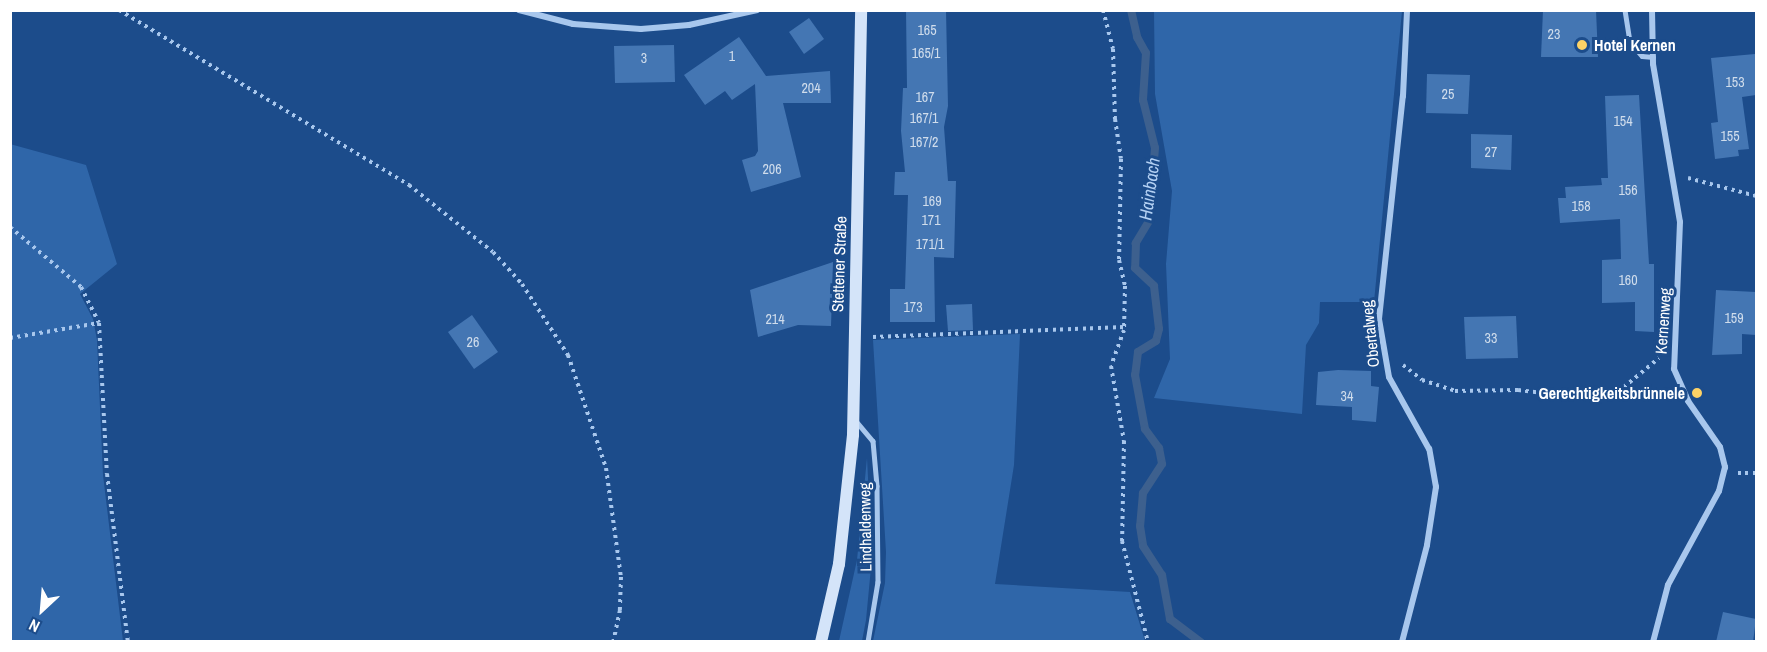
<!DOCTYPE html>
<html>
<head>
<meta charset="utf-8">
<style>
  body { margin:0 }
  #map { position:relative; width:1767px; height:652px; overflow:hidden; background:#1c4c8b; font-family:"Archivo Narrow",sans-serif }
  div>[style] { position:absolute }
  .green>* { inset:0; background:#2f66a9 }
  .stream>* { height:8px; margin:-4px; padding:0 4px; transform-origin:4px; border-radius:4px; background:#3d608e }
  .building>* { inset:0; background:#4476b3 }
  .path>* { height:4px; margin-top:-2px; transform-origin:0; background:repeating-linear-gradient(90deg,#a8c7ed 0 3px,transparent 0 7.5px) }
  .service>* { height:4.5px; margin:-2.25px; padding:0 2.25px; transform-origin:2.25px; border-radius:2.25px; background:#a8c7ed }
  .minor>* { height:6px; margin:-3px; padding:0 3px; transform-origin:3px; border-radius:3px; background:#a8c7ed }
  .secondary>* { height:12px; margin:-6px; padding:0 6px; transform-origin:6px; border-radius:6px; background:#d4e4f9 }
  .dots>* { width:16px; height:16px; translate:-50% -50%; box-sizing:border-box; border:3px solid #1c4c8b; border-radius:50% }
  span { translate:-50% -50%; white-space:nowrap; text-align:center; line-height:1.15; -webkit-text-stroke:6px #1c4c8b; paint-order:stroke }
  .number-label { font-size:14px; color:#d0ddec }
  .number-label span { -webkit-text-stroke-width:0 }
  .poi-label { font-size:16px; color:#fff; font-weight:700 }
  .left { translate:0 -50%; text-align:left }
  .right { translate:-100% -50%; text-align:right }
  .street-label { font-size:16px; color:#fff }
  .water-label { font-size:18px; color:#b4d1f4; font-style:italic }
  .frame { position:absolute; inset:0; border:12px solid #fff; pointer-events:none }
  .north { position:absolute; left:12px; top:580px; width:60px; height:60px; -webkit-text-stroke:4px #1c4c8b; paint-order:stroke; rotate:206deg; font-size:16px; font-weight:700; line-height:24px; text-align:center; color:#fff }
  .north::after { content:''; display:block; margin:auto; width:21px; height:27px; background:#fff; clip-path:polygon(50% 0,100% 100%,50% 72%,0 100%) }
</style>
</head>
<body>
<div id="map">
  <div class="green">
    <div style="clip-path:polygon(1154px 11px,1402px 11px,1374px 302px,1320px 302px,1319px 323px,1306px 345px,1302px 414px,1154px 398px,1170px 359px,1166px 264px,1172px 191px,1155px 94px)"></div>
    <div style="clip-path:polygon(10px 144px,86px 165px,117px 264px,80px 294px,93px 319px,97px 340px,103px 475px,123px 641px,11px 641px)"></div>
    <div style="clip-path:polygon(1020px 334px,1014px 465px,995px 584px,1130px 592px,1145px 641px,873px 641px,885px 583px,886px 552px,873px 340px)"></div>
    <div style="clip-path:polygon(867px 458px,872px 557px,866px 620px,862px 641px,839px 641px,857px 560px)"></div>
  </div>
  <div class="stream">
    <div style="left:1131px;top:10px;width:28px;rotate:77deg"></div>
    <div style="left:1137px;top:37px;width:18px;rotate:61deg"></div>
    <div style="left:1146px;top:53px;width:47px;rotate:93.7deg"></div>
    <div style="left:1143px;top:100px;width:49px;rotate:76deg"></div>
    <div style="left:1155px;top:148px;width:73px;rotate:94.7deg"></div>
    <div style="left:1149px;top:221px;width:26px;rotate:121deg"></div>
    <div style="left:1136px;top:243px;width:25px;rotate:92deg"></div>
    <div style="left:1135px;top:268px;width:26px;rotate:43deg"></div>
    <div style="left:1154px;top:286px;width:43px;rotate:83.4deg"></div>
    <div style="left:1159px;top:329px;width:12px;rotate:104deg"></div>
    <div style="left:1156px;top:341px;width:21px;rotate:149deg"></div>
    <div style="left:1138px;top:352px;width:23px;rotate:97deg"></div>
    <div style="left:1135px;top:375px;width:55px;rotate:79.5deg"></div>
    <div style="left:1145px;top:429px;width:24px;rotate:54deg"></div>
    <div style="left:1159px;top:448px;width:16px;rotate:79deg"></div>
    <div style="left:1162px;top:464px;width:35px;rotate:123deg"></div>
    <div style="left:1143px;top:493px;width:33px;rotate:95deg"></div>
    <div style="left:1140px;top:526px;width:20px;rotate:81deg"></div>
    <div style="left:1143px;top:546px;width:35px;rotate:57deg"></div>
    <div style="left:1162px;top:575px;width:45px;rotate:79.7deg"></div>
    <div style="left:1170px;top:619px;width:39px;rotate:37deg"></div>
  </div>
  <div class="building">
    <div style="clip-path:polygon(906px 10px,946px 10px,948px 106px,944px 127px,948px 181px,956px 181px,954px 258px,934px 257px,935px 322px,890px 322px,890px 289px,905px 289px,908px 195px,894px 195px,895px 172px,905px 172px,901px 131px,903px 88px,907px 88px)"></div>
    <div style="clip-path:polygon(1543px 10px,1596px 10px,1598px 57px,1541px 57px)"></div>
    <div style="clip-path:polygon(809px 18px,824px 39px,804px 54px,789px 32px)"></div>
    <div style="clip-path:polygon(739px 37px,766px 76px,830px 71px,831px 103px,783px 103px,801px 177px,751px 192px,742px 160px,755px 156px,758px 151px,755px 84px,732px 100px,725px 91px,705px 105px,684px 75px)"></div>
    <div style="clip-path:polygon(674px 45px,675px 82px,615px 83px,614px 46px)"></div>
    <div style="clip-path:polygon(1755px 54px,1756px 95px,1742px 97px,1749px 149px,1738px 150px,1739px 156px,1715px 159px,1711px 123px,1718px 122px,1711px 58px)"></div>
    <div style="clip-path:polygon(1427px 74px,1470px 75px,1468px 114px,1426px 113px)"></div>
    <div style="clip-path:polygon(1639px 95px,1649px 264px,1654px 264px,1654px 332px,1635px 331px,1635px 302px,1602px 303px,1602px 260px,1621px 259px,1620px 219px,1560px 223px,1558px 198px,1566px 198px,1565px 187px,1602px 185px,1601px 178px,1608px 178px,1605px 96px)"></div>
    <div style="clip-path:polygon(1471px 134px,1512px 135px,1511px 170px,1471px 168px)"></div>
    <div style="clip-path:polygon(833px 262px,831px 326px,798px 325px,758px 337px,750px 290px)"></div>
    <div style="clip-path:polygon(1716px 290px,1756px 292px,1756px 335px,1742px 334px,1742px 354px,1712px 355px)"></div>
    <div style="clip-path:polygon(972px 304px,973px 330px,948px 331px,946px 305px)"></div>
    <div style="clip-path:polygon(472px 315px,498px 352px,474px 369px,448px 332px)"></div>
    <div style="clip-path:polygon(1516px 316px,1518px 358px,1466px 359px,1464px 317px)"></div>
    <div style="clip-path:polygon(1338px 370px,1371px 371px,1371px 386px,1379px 387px,1376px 422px,1352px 420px,1352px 407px,1316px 405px,1318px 372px)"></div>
    <div style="clip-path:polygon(1723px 612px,1756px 619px,1753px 642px,1716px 642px)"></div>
  </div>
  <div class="path">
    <div style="left:119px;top:10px;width:339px;rotate:31.1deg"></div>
    <div style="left:409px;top:185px;width:107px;rotate:38.6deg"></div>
    <div style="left:493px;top:252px;width:43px;rotate:47.8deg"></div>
    <div style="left:522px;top:284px;width:85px;rotate:57.1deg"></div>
    <div style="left:568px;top:355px;width:119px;rotate:71.4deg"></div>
    <div style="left:606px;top:468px;width:110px;rotate:82.2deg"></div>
    <div style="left:621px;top:577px;width:33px;rotate:92deg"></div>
    <div style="left:620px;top:610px;width:33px;rotate:102deg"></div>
    <div style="left:1103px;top:10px;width:40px;rotate:75.6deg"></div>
    <div style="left:1113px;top:49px;width:70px;rotate:88.4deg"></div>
    <div style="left:1115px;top:119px;width:40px;rotate:81.5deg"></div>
    <div style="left:1121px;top:159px;width:101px;rotate:91.1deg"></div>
    <div style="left:1119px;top:260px;width:27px;rotate:77deg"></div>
    <div style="left:1125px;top:286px;width:44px;rotate:91.3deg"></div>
    <div style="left:1124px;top:330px;width:38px;rotate:110deg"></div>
    <div style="left:1111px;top:366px;width:76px;rotate:80.2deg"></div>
    <div style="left:1124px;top:441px;width:100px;rotate:91.1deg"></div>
    <div style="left:1122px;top:541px;width:104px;rotate:75.6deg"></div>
    <div style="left:1688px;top:178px;width:70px;rotate:14.8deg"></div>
    <div style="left:10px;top:227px;width:93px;rotate:40.2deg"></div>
    <div style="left:81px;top:287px;width:40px;rotate:63.4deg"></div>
    <div style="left:99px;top:323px;width:151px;rotate:87deg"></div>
    <div style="left:107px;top:474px;width:169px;rotate:82.9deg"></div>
    <div style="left:873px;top:337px;width:251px;rotate:-2.3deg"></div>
    <div style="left:10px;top:338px;width:90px;rotate:-9.6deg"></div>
    <div style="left:1403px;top:365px;width:24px;rotate:38deg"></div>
    <div style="left:1422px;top:380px;width:35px;rotate:18deg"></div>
    <div style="left:1455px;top:391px;width:63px;rotate:-0.9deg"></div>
    <div style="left:1518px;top:390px;width:69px;rotate:6.6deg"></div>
    <div style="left:1587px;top:398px;width:32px;rotate:-11deg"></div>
    <div style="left:1618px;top:392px;width:53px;rotate:-39.7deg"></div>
    <div style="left:1738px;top:473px;width:18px"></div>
  </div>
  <div class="service">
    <div style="left:1625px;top:10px;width:32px;rotate:81deg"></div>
    <div style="left:1630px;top:42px;width:18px;rotate:49deg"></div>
    <div style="left:1642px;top:56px;width:11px;rotate:5deg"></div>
    <div style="left:856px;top:421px;width:26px;rotate:50deg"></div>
    <div style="left:873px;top:441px;width:45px;rotate:84.9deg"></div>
    <div style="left:877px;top:486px;width:96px;rotate:89.4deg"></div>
    <div style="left:878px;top:582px;width:61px;rotate:99.5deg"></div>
  </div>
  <div class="minor">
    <div style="left:519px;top:10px;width:56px;rotate:14.5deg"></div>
    <div style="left:573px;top:24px;width:68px;rotate:4.2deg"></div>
    <div style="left:641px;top:29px;width:48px;rotate:-4.8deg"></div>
    <div style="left:689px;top:25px;width:70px;rotate:-12.4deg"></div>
    <div style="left:1652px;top:10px;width:54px;rotate:88.9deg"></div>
    <div style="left:1653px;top:64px;width:160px;rotate:80.3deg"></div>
    <div style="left:1680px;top:222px;width:147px;rotate:92.3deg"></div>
    <div style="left:1674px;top:369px;width:35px;rotate:66deg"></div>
    <div style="left:1688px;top:401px;width:56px;rotate:55.2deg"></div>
    <div style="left:1720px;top:447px;width:21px;rotate:76deg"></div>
    <div style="left:1725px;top:467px;width:25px;rotate:104deg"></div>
    <div style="left:1719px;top:491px;width:107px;rotate:118.5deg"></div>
    <div style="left:1668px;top:585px;width:59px;rotate:104.7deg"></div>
    <div style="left:1402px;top:642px;width:100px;rotate:-75.5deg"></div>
    <div style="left:1427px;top:545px;width:59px;rotate:-81.2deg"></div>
    <div style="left:1436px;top:487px;width:39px;rotate:-100deg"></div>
    <div style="left:1429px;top:449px;width:82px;rotate:-119.1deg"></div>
    <div style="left:1389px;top:377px;width:59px;rotate:-99.8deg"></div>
    <div style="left:1379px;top:319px;width:224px;rotate:-83.9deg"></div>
    <div style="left:1403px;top:96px;width:86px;rotate:-87.3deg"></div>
  </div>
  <div class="secondary">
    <div style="left:821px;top:642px;width:80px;rotate:-77deg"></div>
    <div style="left:839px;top:564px;width:130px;rotate:-83.8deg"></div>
    <div style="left:853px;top:435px;width:425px;rotate:-88.9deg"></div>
  </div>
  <div class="dots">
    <div style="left:1582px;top:45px;background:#fdd266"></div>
    <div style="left:1697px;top:393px;background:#fdd266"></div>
  </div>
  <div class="number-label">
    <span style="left:927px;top:30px">165</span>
    <span style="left:1554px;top:34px">23</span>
    <span style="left:926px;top:53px">165/1</span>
    <span style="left:732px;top:56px">1</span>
    <span style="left:644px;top:58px">3</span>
    <span style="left:1735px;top:82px">153</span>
    <span style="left:811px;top:88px">204</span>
    <span style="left:1448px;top:94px">25</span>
    <span style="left:925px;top:97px">167</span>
    <span style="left:924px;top:118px">167/1</span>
    <span style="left:1623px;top:121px">154</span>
    <span style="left:1730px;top:136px">155</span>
    <span style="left:924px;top:142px">167/2</span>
    <span style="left:1491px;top:152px">27</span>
    <span style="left:772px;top:169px">206</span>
    <span style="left:1628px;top:190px">156</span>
    <span style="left:932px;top:201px">169</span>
    <span style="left:1581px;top:206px">158</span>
    <span style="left:931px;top:220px">171</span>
    <span style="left:930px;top:244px">171/1</span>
    <span style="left:1628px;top:280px">160</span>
    <span style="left:913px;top:307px">173</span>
    <span style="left:1734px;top:318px">159</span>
    <span style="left:775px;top:319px">214</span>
    <span style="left:1491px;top:338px">33</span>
    <span style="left:473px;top:342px">26</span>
    <span style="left:1347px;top:396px">34</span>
  </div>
  <div class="poi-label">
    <span class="left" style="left:1594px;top:45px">Hotel Kernen</span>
    <span class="right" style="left:1685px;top:393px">Gerechtigkeitsbrünnele</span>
  </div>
  <div class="street-label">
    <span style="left:839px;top:264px;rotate:-88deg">Stettener Straße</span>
    <span style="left:1663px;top:321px;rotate:-86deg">Kernenweg</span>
    <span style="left:1370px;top:334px;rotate:-96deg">Obertalweg</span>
    <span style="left:865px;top:527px;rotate:-91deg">Lindhaldenweg</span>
  </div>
  <div class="water-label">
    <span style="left:1150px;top:189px;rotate:-82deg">Hainbach</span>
  </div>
  <div class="frame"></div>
  <div class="north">N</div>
</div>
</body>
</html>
